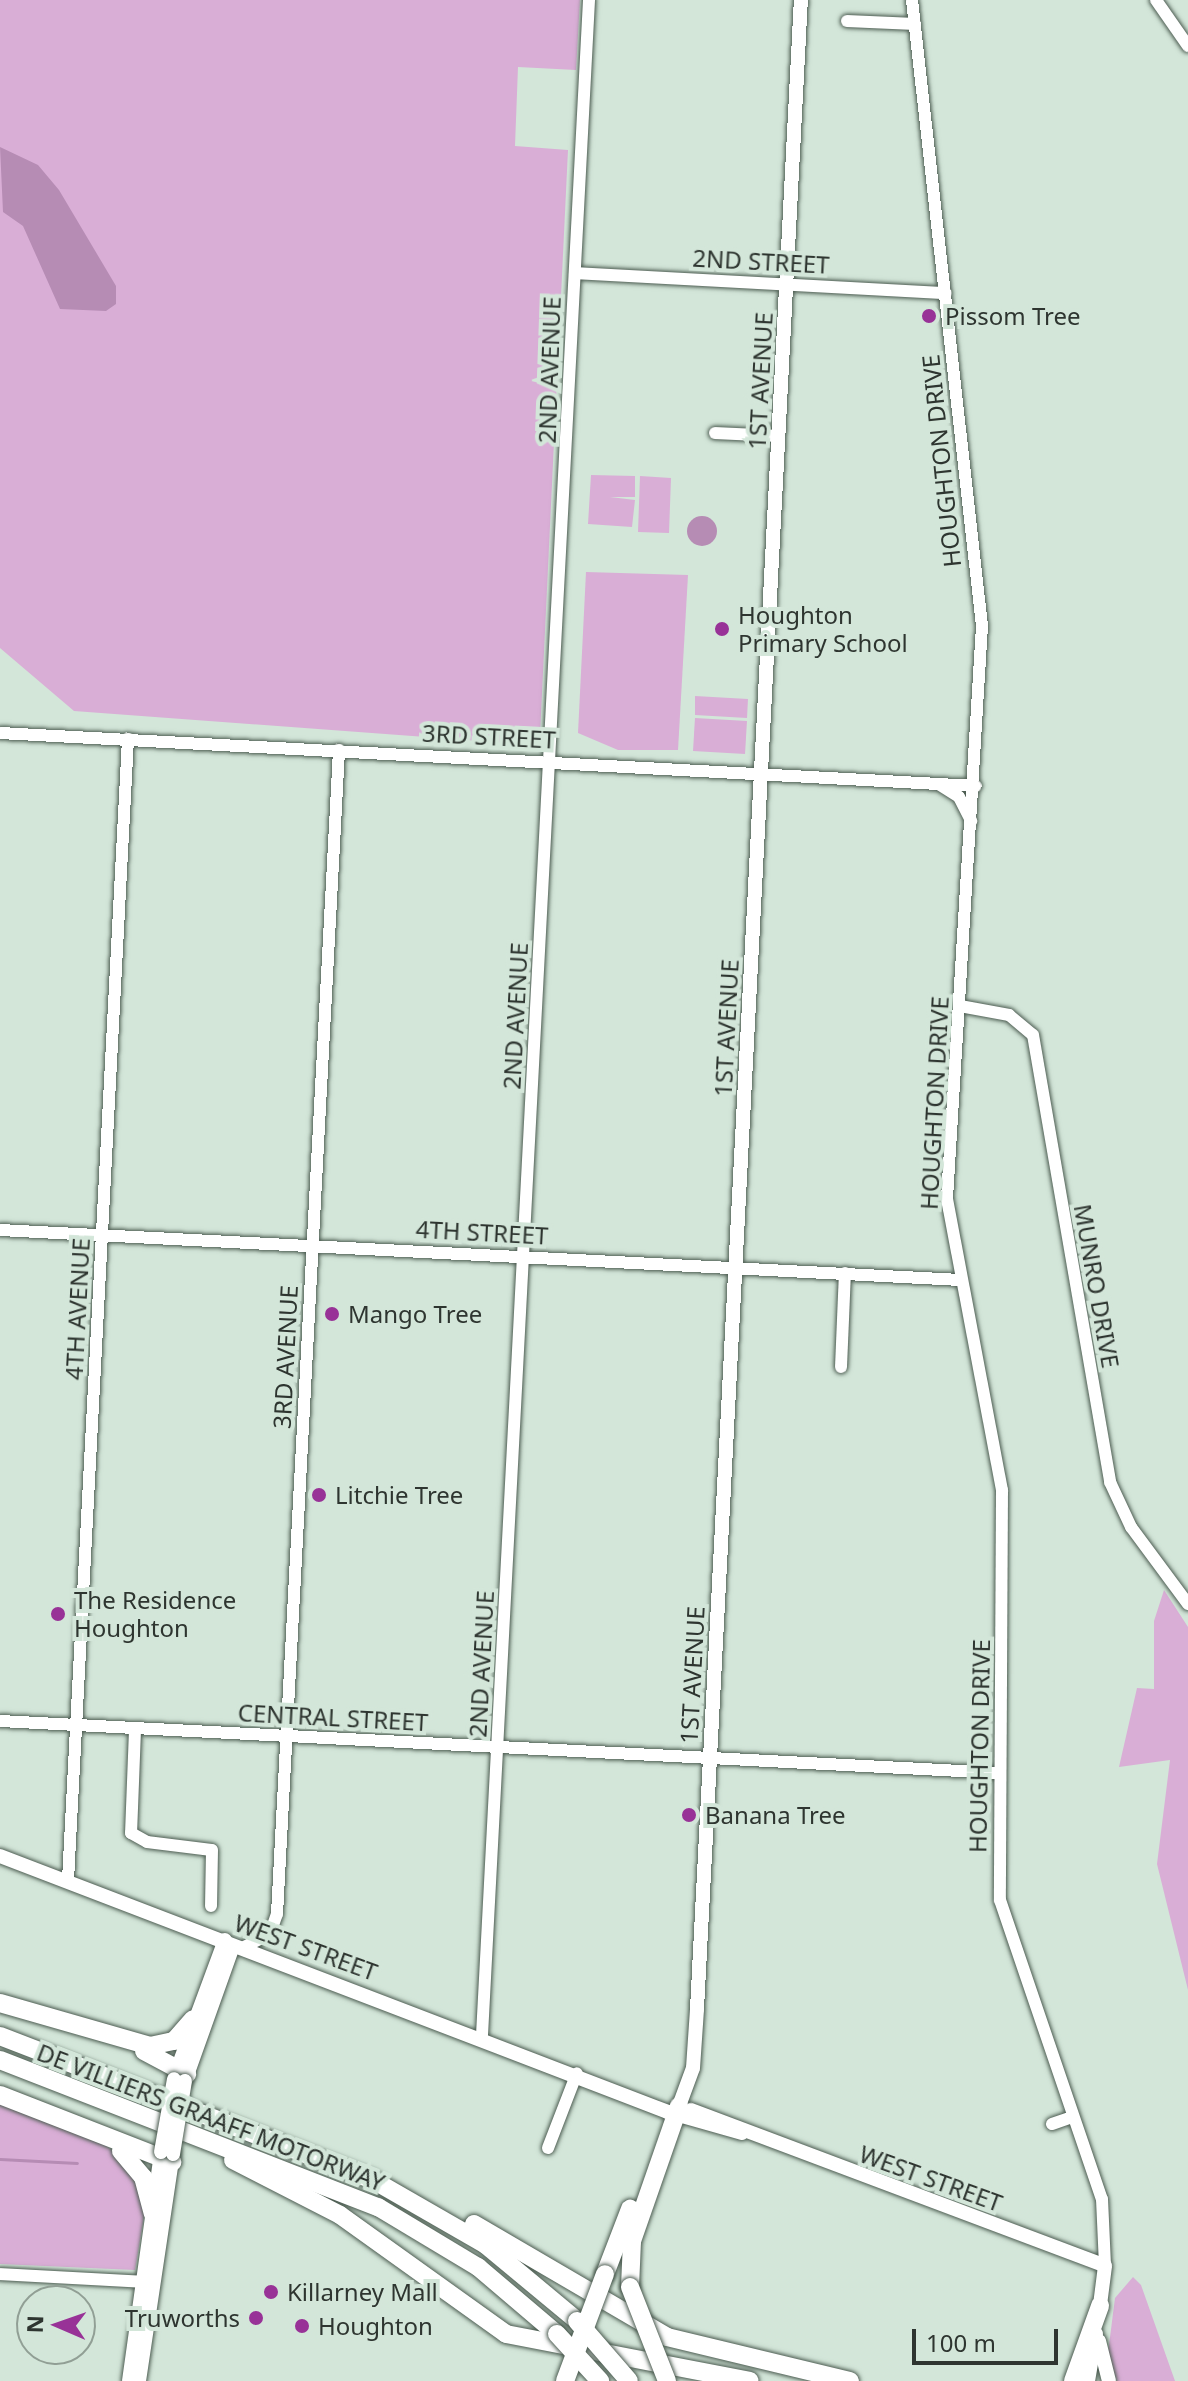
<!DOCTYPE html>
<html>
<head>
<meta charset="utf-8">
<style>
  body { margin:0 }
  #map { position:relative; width:1188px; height:2381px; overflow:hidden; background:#d3e6d9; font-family:"Noto Sans",sans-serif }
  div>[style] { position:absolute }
  .green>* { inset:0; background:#d9aed6 }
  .water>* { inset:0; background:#b68cb4 }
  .round { border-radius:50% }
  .stream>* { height:3px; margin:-1.5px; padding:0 1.5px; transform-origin:1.5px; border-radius:1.5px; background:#b68cb4 }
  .roads { filter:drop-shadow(0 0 2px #4c5c51) drop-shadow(0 0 2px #4c5c51) }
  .minor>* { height:12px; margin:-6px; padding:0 6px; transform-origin:6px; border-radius:6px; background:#fff }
  .major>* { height:14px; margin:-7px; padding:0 7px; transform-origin:7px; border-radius:7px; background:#fff }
  .highway>* { height:18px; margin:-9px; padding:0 9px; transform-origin:9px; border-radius:9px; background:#fff }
  .bridges { filter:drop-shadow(0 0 2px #4c5c51) drop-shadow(0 0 2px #4c5c51) }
  .major-bridge>* { height:14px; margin:-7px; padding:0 7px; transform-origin:7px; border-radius:7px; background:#fff }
  .highway-bridge>* { height:18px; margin:-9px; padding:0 9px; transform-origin:9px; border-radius:9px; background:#fff }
  .dots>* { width:22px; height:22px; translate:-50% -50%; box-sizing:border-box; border:4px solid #d3e6d9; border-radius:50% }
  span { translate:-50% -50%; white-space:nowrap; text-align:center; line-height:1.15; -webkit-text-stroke:8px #d3e6d9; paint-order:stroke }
  .street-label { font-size:24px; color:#2e3530 }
  .poi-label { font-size:24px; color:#2e3530 }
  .left { translate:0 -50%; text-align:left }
  .right { translate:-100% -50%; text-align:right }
  .north { position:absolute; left:16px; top:2285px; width:80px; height:80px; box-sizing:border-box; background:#d3e6d9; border:2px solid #919f95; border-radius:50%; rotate:272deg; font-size:22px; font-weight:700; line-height:32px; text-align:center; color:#2e3530 }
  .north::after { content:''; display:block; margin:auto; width:28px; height:36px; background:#983297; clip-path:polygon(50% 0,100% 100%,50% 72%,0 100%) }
  .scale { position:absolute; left:912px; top:2329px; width:146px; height:36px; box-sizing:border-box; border:4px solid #2e3530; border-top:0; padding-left:10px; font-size:24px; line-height:28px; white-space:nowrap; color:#2e3530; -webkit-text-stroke:6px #d3e6d9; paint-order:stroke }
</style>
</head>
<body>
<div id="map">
  <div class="green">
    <div style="clip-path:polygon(0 0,580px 0,576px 70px,518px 67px,515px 146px,568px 150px,540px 735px,532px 745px,74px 711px,0 648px)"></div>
    <div style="clip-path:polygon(591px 475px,635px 476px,635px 497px,610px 497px,635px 500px,632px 527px,588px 524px)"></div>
    <div style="clip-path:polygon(640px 476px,671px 478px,669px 533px,638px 532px)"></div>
    <div style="clip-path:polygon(586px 572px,688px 575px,678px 750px,618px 750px,578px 733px)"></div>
    <div style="clip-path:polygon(695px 696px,748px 699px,747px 718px,695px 715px)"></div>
    <div style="clip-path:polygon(695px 718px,747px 721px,745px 754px,693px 751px)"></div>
    <div style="clip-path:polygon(1164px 1590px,1188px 1627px,1188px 1990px,1157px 1864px,1170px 1760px,1119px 1767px,1137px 1688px,1154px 1689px,1154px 1621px)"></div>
    <div style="clip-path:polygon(0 2102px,101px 2142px,130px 2164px,146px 2205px,135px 2270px,0 2264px)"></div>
    <div style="clip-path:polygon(1133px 2277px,1141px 2285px,1175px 2381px,1117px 2381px,1108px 2353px,1115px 2298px)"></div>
  </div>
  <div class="water">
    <div style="clip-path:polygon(0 147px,38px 165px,59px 190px,116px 286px,116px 304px,106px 311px,60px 309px,23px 226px,3px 212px)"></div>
    <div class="round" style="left:687px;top:516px;width:30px;height:30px"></div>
  </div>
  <div class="stream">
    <div style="left:0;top:2159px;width:77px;rotate:3deg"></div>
  </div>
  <div class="roads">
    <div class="minor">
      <div style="left:912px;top:0;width:630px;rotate:83.62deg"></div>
      <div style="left:982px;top:626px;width:574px;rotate:93.5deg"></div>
      <div style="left:947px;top:1199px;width:296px;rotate:79.3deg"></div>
      <div style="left:1002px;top:1490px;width:410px;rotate:90.3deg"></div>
      <div style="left:1000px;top:1900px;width:316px;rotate:71.2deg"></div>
      <div style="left:1102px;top:2199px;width:67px;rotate:87.4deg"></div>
      <div style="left:1156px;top:0;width:56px;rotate:55.2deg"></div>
      <div style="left:847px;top:21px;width:68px;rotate:2.5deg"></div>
      <div style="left:575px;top:273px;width:371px;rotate:3.1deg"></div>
      <div style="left:715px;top:433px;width:64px;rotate:2.7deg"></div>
      <div style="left:0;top:733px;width:977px;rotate:3.11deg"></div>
      <div style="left:940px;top:785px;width:22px;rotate:32deg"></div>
      <div style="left:959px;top:797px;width:27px;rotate:63deg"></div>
      <div style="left:960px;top:1006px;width:50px;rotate:10.4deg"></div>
      <div style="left:1009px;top:1015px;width:31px;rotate:40deg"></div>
      <div style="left:1033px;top:1035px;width:454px;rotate:80.2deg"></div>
      <div style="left:1110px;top:1482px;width:50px;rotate:65deg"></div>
      <div style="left:1131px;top:1527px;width:96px;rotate:53.5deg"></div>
      <div style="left:0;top:1230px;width:962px;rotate:2.98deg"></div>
      <div style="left:841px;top:1367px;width:94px;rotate:-87.6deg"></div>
      <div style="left:0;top:1721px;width:1001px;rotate:2.98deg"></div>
      <div style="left:135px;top:1730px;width:103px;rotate:92.2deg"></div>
      <div style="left:131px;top:1833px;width:18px;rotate:29deg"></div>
      <div style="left:147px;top:1842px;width:65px;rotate:7deg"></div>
      <div style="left:212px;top:1850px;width:56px;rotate:91deg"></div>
      <div style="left:68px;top:1880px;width:1143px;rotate:-86.99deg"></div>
      <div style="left:244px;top:1947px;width:29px;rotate:-27deg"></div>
      <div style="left:270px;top:1934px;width:21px;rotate:-71deg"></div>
      <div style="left:277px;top:1914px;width:1166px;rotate:-86.95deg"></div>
      <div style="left:482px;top:2035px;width:2038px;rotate:-86.99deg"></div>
      <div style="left:1052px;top:2124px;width:21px;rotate:-19deg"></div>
      <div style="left:548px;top:2148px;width:80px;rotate:-68.9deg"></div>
      <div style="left:0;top:2274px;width:150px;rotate:3.1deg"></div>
    </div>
    <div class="major">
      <div style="left:0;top:1856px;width:715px;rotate:20.97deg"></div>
      <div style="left:668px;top:2112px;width:77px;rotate:15.8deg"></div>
      <div style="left:175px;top:2075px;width:144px;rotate:-69.7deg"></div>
      <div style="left:185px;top:2081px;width:137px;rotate:-70.4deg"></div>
      <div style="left:679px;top:2106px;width:40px;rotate:-69.8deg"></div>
      <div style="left:693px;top:2068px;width:59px;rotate:-86.1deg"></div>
      <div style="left:697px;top:2009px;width:2012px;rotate:-87.04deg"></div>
      <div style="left:691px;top:2110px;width:442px;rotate:20.6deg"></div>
      <div style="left:1105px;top:2266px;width:47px;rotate:97.3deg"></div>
      <div style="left:1099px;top:2341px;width:41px;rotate:76deg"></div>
      <div style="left:129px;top:2381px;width:231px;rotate:-82deg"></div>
      <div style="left:139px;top:2381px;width:230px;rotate:-81.5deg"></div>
      <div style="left:1088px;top:2381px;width:48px;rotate:-80.3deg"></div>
    </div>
    <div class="highway">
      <div style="left:0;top:2003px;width:156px;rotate:16deg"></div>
      <div style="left:150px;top:2046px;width:25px;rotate:-12deg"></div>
      <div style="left:174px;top:2041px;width:29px;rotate:-49deg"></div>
      <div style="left:0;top:2036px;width:400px;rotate:21.1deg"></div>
      <div style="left:373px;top:2180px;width:130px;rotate:29.9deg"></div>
      <div style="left:486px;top:2245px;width:116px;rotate:39.7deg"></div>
      <div style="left:144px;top:2051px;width:49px;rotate:28.1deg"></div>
      <div style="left:0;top:2060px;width:406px;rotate:21.3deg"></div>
      <div style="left:378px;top:2207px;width:117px;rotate:31deg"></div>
      <div style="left:478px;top:2267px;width:104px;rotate:40.3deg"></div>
      <div style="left:0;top:2095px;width:185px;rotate:21.3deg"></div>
      <div style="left:121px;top:2151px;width:34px;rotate:50deg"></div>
      <div style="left:143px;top:2177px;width:38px;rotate:75deg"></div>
      <div style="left:233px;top:2160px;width:120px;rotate:27.2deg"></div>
      <div style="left:340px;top:2215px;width:204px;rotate:35.6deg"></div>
      <div style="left:506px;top:2334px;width:248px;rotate:10.9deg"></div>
      <div style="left:474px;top:2224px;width:224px;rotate:30.3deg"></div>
      <div style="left:667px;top:2337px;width:188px;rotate:13.5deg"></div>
      <div style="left:605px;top:2274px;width:70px;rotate:-69deg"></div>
      <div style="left:630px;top:2287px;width:46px;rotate:-87.5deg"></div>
      <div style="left:632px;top:2241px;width:143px;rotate:-70.8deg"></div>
      <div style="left:1073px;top:2381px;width:80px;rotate:-70.2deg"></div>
    </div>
  </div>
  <div class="bridges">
    <div class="major-bridge">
      <div style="left:161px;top:2152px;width:74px;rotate:-79.9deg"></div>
      <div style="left:173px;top:2154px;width:74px;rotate:-80.7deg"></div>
    </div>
    <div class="highway-bridge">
      <div style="left:630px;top:2287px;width:101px;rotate:68.5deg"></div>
      <div style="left:577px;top:2321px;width:79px;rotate:49.1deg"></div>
      <div style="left:557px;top:2334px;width:64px;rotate:47.5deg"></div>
      <div style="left:565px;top:2381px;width:114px;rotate:-69.5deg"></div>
    </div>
  </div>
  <div class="dots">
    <div style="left:929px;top:316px;background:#983297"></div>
    <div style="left:722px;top:629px;background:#983297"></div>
    <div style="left:332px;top:1314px;background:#983297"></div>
    <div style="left:319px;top:1495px;background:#983297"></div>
    <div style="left:58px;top:1614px;background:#983297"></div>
    <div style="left:689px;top:1815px;background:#983297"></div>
    <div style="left:271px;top:2292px;background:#983297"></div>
    <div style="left:256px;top:2318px;background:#983297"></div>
    <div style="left:302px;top:2326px;background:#983297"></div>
  </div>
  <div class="street-label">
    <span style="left:761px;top:261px;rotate:3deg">2ND STREET</span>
    <span style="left:549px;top:370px;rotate:-88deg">2ND AVENUE</span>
    <span style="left:760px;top:381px;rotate:-87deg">1ST AVENUE</span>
    <span style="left:941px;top:461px;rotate:-96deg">HOUGHTON DRIVE</span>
    <span style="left:489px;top:736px;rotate:3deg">3RD STREET</span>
    <span style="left:515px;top:1016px;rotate:-87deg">2ND AVENUE</span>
    <span style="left:726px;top:1028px;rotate:-87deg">1ST AVENUE</span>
    <span style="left:934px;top:1103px;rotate:-87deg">HOUGHTON DRIVE</span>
    <span style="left:482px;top:1232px;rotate:3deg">4TH STREET</span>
    <span style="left:1097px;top:1286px;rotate:80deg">MUNRO DRIVE</span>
    <span style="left:77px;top:1309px;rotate:-87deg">4TH AVENUE</span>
    <span style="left:285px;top:1357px;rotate:-87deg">3RD AVENUE</span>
    <span style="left:481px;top:1664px;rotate:-87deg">2ND AVENUE</span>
    <span style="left:692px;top:1675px;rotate:-87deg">1ST AVENUE</span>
    <span style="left:333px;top:1717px;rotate:3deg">CENTRAL STREET</span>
    <span style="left:979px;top:1746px;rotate:-89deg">HOUGHTON DRIVE</span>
    <span style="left:306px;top:1947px;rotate:20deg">WEST STREET</span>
    <span style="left:211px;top:2117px;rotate:21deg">DE VILLIERS GRAAFF MOTORWAY</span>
    <span style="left:931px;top:2178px;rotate:20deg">WEST STREET</span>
  </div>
  <div class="poi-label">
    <span class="left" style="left:945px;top:316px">Pissom Tree</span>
    <span class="left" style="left:738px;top:629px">Houghton<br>Primary School</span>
    <span class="left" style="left:348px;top:1314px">Mango Tree</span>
    <span class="left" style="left:335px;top:1495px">Litchie Tree</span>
    <span class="left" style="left:74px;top:1614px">The Residence<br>Houghton</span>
    <span class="left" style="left:705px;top:1815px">Banana Tree</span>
    <span class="left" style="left:287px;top:2292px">Killarney Mall</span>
    <span class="right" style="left:240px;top:2318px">Truworths</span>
    <span class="left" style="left:318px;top:2326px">Houghton</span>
  </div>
  <div class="north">N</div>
  <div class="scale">100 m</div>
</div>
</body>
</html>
